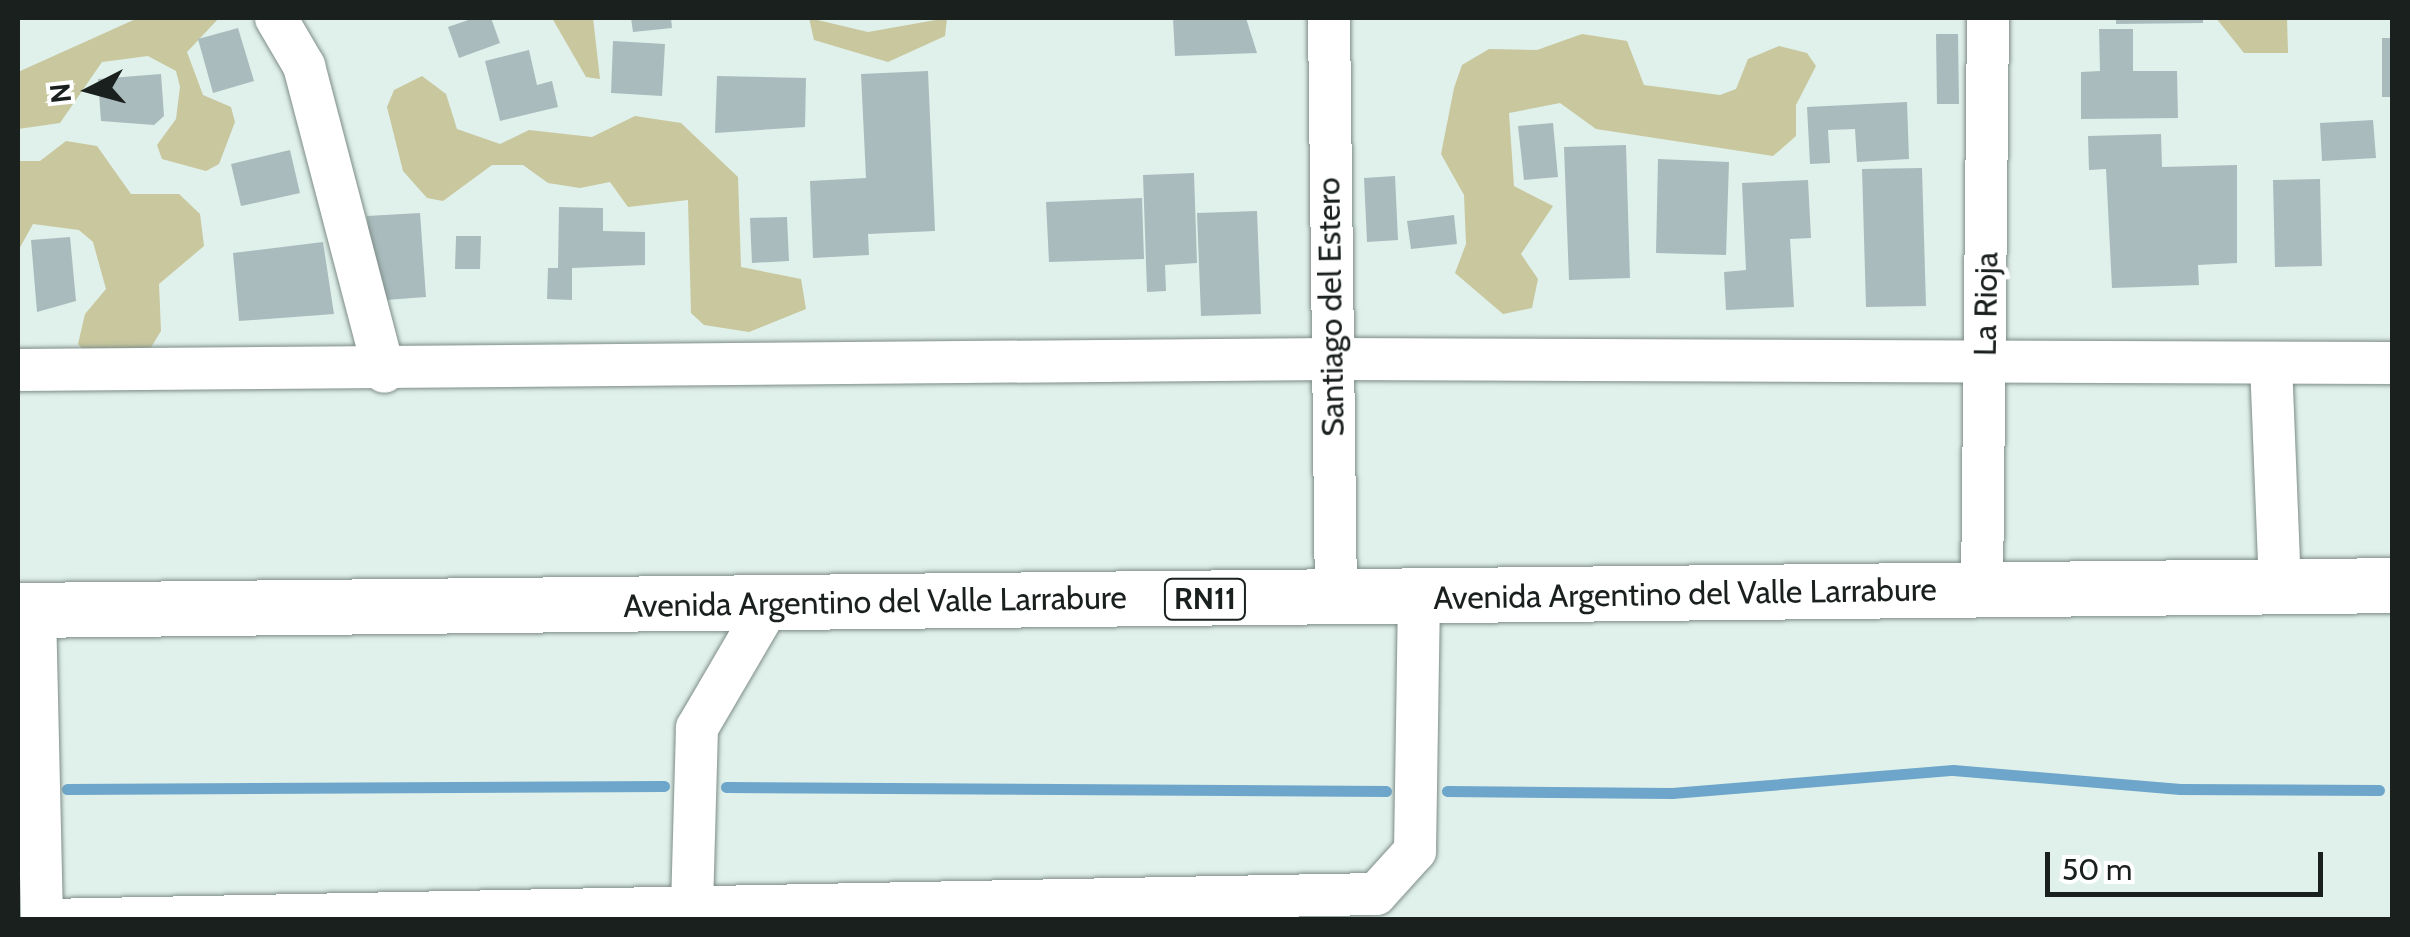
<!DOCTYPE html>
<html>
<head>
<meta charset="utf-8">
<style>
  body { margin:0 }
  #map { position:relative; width:2410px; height:937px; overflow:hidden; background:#e0f0ea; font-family:Cabin,sans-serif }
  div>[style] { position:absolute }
  .green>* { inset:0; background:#c8c79e }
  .stream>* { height:11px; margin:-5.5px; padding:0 5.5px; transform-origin:5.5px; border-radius:5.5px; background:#6da6ca }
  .building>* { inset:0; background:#aabbbd }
  .roads { filter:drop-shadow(0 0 2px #7d8c87) drop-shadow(0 0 2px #7d8c87) }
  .street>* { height:42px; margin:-21px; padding:0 21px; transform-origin:21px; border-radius:21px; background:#fff }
  .highway>* { height:55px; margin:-27.5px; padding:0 27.5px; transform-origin:27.5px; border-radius:27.5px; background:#fff }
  span { translate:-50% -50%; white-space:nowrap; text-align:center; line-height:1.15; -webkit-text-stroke:10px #fff; paint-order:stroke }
  .shield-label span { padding:2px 8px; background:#fff; border:2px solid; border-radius:8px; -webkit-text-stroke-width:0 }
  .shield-label { font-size:30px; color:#1a201d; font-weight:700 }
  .street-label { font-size:32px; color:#1a201d }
  .frame { position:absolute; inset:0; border:20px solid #1a201d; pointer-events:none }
  .north { position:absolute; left:40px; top:40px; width:100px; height:100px; -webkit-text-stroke:8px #fff; paint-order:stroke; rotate:264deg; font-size:28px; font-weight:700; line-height:40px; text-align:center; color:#1a201d }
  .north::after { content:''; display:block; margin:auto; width:35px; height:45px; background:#1a201d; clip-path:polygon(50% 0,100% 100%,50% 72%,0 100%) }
  .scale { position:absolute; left:2045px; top:852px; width:278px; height:45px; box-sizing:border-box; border:5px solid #1a201d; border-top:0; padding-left:12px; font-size:30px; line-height:35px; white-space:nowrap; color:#1a201d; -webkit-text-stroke:8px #fff; paint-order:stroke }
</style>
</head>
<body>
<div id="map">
  <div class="green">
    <div style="clip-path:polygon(138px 18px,219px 18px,187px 52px,203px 95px,231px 107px,235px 122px,219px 164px,206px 171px,162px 159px,157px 145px,176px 119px,180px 87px,176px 71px,148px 56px,102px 62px,60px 123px,18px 129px,18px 72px)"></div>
    <div style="clip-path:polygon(552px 18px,593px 18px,600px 79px,586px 77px)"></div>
    <div style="clip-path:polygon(809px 18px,868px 32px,947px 18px,945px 36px,888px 62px,814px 40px)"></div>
    <div style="clip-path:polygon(2216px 18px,2287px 18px,2288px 53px,2244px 53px)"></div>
    <div style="clip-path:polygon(1582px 34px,1627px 41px,1644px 85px,1720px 95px,1736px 89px,1748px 59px,1779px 46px,1807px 53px,1816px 66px,1796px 105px,1796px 136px,1773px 156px,1596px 129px,1560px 103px,1509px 113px,1514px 186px,1553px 206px,1521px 254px,1538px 279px,1532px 308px,1503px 314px,1455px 273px,1466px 244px,1464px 195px,1441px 154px,1454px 88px,1462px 65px,1489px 49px,1537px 50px)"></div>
    <div style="clip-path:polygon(422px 76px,446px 94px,457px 129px,500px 144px,529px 130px,592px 137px,635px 116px,681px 123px,738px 177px,741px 267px,801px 279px,806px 309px,749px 332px,704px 325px,691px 313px,688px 200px,628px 207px,610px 182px,580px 188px,548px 183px,523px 165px,492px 165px,443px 201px,427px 198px,403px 171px,387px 107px,394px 90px)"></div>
    <div style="clip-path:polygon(66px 141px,97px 146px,131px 194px,179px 194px,200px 214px,204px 246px,159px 284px,161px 331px,147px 354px,88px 355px,78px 344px,85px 314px,106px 289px,93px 242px,79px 230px,33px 224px,18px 251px,18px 161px,40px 161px)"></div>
  </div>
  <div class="stream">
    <div style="left:726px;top:787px;width:660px;rotate:0.35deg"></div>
    <div style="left:67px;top:789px;width:597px;rotate:-0.29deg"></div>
    <div style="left:1447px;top:791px;width:225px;rotate:0.5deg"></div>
    <div style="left:1672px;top:793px;width:282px;rotate:-4.7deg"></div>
    <div style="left:1953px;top:770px;width:228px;rotate:4.8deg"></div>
    <div style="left:2180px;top:789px;width:199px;rotate:0.3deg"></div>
  </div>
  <div class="building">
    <div style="clip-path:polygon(474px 18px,491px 18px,500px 43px,459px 58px,448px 27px)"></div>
    <div style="clip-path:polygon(631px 18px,671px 18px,672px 28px,633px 32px)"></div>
    <div style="clip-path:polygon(1173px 18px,1246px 18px,1257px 53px,1175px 56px)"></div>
    <div style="clip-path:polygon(2116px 18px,2203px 18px,2203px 23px,2116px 24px)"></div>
    <div style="clip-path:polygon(238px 28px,254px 81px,213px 93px,198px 39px)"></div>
    <div style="clip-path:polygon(2099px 29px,2133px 29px,2133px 71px,2177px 71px,2178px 118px,2081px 119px,2081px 72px,2100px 71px)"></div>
    <div style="clip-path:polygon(1936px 34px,1958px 34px,1959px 104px,1937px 104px)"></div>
    <div style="clip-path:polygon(2382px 38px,2392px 38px,2392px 97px,2382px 97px)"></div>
    <div style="clip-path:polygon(613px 41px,665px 44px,662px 96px,611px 93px)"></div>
    <div style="clip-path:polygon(529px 50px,537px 85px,552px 81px,558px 107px,500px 121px,485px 61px)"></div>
    <div style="clip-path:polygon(928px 71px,935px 231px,868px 234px,869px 255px,813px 258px,810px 181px,866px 178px,861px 74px)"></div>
    <div style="clip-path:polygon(161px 74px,164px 116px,154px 125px,101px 121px,98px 79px)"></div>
    <div style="clip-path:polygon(717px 76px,806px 78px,805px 127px,715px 133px)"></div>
    <div style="clip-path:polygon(1907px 102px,1909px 159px,1857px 162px,1855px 129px,1828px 130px,1830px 163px,1810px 164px,1807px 107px)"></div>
    <div style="clip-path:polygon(2373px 120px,2376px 158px,2322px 161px,2320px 123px)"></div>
    <div style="clip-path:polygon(1553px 123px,1558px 177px,1524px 180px,1518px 126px)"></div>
    <div style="clip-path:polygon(2161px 134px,2162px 167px,2237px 165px,2237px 263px,2198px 265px,2199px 285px,2112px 288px,2106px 169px,2089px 170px,2088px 136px)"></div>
    <div style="clip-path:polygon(1626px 145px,1630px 278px,1569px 280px,1564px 147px)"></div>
    <div style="clip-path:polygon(290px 150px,300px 193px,241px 206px,231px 164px)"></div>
    <div style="clip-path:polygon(1658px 159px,1729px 162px,1726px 255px,1656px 253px)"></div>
    <div style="clip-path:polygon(1922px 168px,1926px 306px,1866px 307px,1862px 169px)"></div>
    <div style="clip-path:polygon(1194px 173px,1197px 263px,1165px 265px,1166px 291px,1147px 292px,1143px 175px)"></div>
    <div style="clip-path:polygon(1395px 176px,1398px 240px,1367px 242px,1364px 178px)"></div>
    <div style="clip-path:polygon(2320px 179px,2322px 266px,2275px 267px,2273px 180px)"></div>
    <div style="clip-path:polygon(1808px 180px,1811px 238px,1790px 239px,1794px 307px,1726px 310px,1724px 272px,1746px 270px,1742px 183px)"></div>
    <div style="clip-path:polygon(1142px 198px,1144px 259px,1049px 262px,1046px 202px)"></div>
    <div style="clip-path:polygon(559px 207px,603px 208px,603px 231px,645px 232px,645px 265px,572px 268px,572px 300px,547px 299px,548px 268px,558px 268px)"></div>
    <div style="clip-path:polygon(1257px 211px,1261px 314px,1201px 316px,1197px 213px)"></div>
    <div style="clip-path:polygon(420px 213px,426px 297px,373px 301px,367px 216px)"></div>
    <div style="clip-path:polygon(1454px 215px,1457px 244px,1411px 249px,1407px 221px)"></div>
    <div style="clip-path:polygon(787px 217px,789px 261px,752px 263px,750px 218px)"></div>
    <div style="clip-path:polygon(456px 236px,481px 236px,480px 269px,455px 269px)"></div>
    <div style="clip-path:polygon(70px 237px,76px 301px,37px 312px,31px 240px)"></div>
    <div style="clip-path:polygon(323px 242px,334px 314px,239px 321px,233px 253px)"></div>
  </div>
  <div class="roads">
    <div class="street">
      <div style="left:276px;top:18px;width:56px;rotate:59.7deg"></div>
      <div style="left:304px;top:66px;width:316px;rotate:75.3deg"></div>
      <div style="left:1329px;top:18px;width:579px;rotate:89.31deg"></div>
      <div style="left:2271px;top:363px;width:224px;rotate:87.7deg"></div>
      <div style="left:18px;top:370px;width:1313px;rotate:-0.48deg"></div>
      <div style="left:1331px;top:359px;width:1061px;rotate:0.22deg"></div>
      <div style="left:1982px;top:591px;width:573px;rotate:-89.4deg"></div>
      <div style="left:35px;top:610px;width:310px;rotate:88.7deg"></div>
      <div style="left:692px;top:907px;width:179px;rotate:-88.4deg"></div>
      <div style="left:697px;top:728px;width:145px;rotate:-59.7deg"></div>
      <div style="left:46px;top:920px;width:1330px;rotate:-1.12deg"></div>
      <div style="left:1376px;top:894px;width:58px;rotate:-47.8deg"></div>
      <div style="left:1415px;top:851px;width:254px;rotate:-89.1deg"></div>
    </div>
    <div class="highway">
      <div style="left:18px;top:610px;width:2374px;rotate:-0.6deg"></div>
    </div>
  </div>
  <div class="shield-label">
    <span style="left:1205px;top:599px">RN11</span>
  </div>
  <div class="street-label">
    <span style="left:1986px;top:304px;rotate:-89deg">La Rioja</span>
    <span style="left:1331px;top:307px;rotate:-91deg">Santiago del Estero</span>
    <span style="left:1685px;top:594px;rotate:-1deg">Avenida Argentino del Valle Larrabure</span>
    <span style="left:875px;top:602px;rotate:-1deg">Avenida Argentino del Valle Larrabure</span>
  </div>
  <div class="frame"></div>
  <div class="north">N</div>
  <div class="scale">50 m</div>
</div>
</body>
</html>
